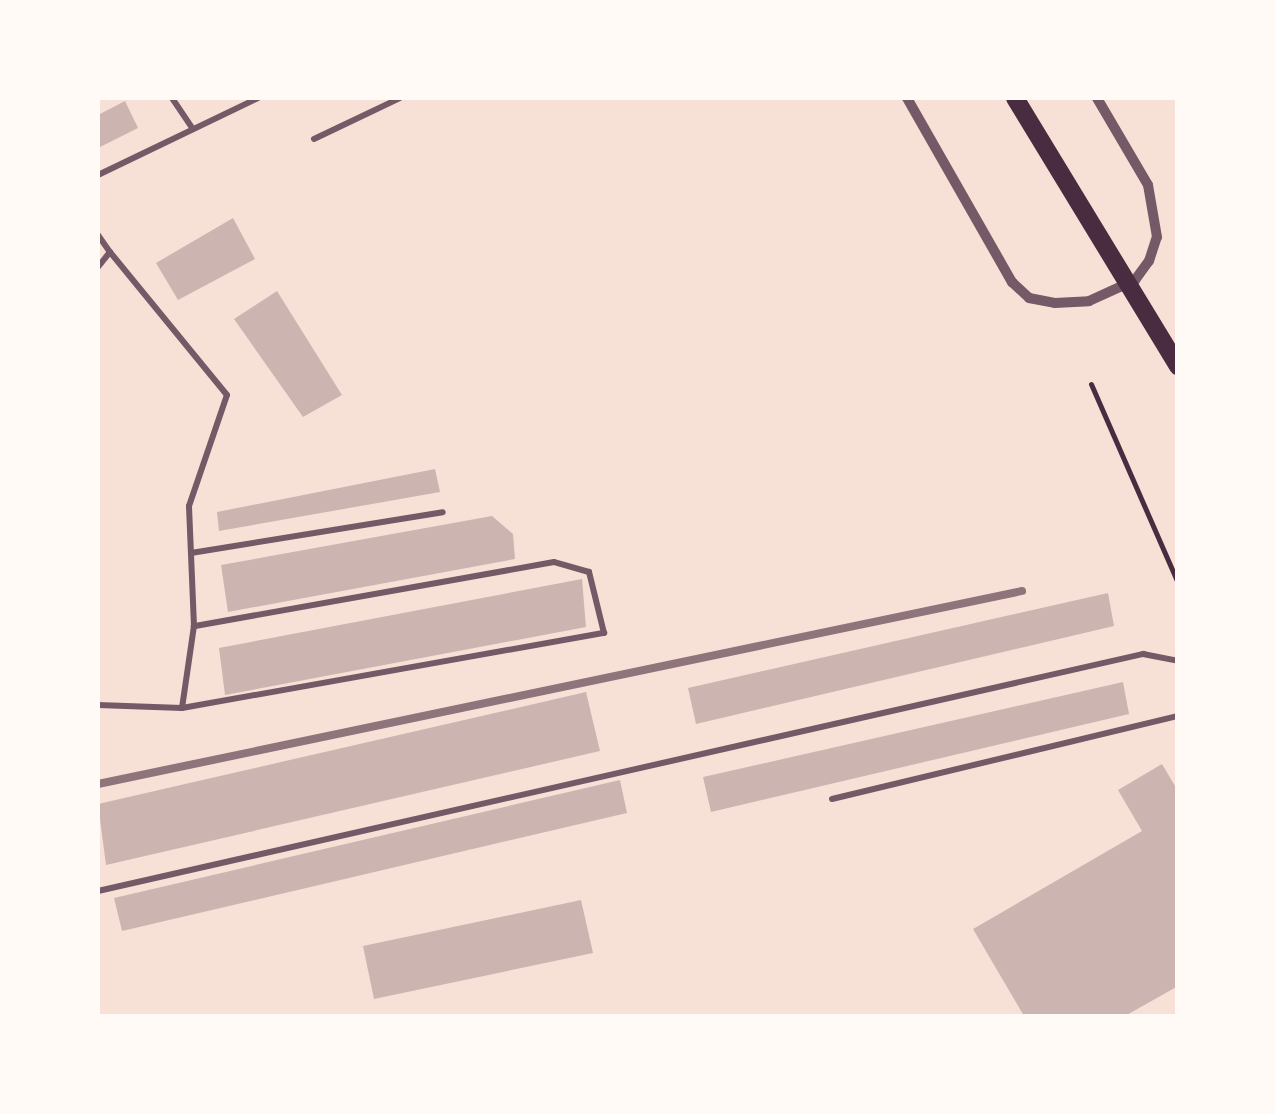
<!DOCTYPE html>
<html>
<head>
<meta charset="utf-8">
<style>
  body { margin:0 }
  #map { position:relative; width:1275px; height:1114px; overflow:hidden; background:#f7e1d7; font-family:"Sofia Sans Condensed",sans-serif }
  div>[style] { position:absolute }
  .building>* { inset:0; background:#ccb4b1 }
  .path>* { height:5px; margin:-2.5px; padding:0 2.5px; transform-origin:2.5px; border-radius:2.5px; background:#4a2c40 }
  .service>* { height:6px; margin:-3px; padding:0 3px; transform-origin:3px; border-radius:3px; background:#755966 }
  .minor>* { height:10px; margin:-5px; padding:0 5px; transform-origin:5px; border-radius:5px; background:#755966 }
  .secondary>* { height:18px; margin:-9px; padding:0 9px; transform-origin:9px; border-radius:9px; background:#4a2c40 }
  .rail>* { height:8px; margin:-4px; padding:0 4px; transform-origin:4px; border-radius:4px; background:#8f747c }
  span { translate:-50% -50%; white-space:nowrap; text-align:center; line-height:1.15; -webkit-text-stroke:10px #fffaf5; paint-order:stroke }
  .frame { position:absolute; inset:0; border:100px solid #fffaf5; pointer-events:none }
</style>
</head>
<body>
<div id="map">
  <div class="building">
    <div style="clip-path:polygon(125px 101px,138px 128px,98px 148px,98px 115px)"></div>
    <div style="clip-path:polygon(233px 218px,255px 259px,178px 300px,156px 263px)"></div>
    <div style="clip-path:polygon(277px 291px,342px 395px,303px 417px,234px 319px)"></div>
    <div style="clip-path:polygon(435px 469px,440px 492px,219px 531px,217px 512px)"></div>
    <div style="clip-path:polygon(492px 516px,513px 534px,515px 559px,228px 612px,221px 565px)"></div>
    <div style="clip-path:polygon(582px 579px,586px 627px,225px 695px,219px 648px)"></div>
    <div style="clip-path:polygon(1108px 593px,1114px 626px,696px 724px,688px 688px)"></div>
    <div style="clip-path:polygon(1123px 682px,1129px 714px,711px 812px,703px 777px)"></div>
    <div style="clip-path:polygon(586px 692px,600px 751px,106px 865px,98px 804px)"></div>
    <div style="clip-path:polygon(1162px 764px,1178px 791px,1178px 986px,1125px 1016px,1024px 1016px,973px 929px,1142px 831px,1118px 790px)"></div>
    <div style="clip-path:polygon(620px 780px,627px 813px,122px 931px,114px 898px)"></div>
    <div style="clip-path:polygon(581px 900px,593px 953px,374px 999px,363px 946px)"></div>
  </div>
  <div class="path">
    <div style="left:1091px;top:384px;width:217px;rotate:66.4deg"></div>
  </div>
  <div class="service">
    <div style="left:172px;top:98px;width:36px;rotate:56deg"></div>
    <div style="left:314px;top:139px;width:95px;rotate:-25.5deg"></div>
    <div style="left:98px;top:175px;width:178px;rotate:-25.7deg"></div>
    <div style="left:98px;top:235px;width:21px;rotate:55deg"></div>
    <div style="left:110px;top:252px;width:19px;rotate:129deg"></div>
    <div style="left:191px;top:553px;width:255px;rotate:-9.2deg"></div>
    <div style="left:98px;top:705px;width:84px;rotate:2deg"></div>
    <div style="left:182px;top:708px;width:83px;rotate:-81.7deg"></div>
    <div style="left:194px;top:626px;width:120px;rotate:-92.4deg"></div>
    <div style="left:189px;top:506px;width:117px;rotate:-71.1deg"></div>
    <div style="left:227px;top:395px;width:185px;rotate:-129.3deg"></div>
    <div style="left:182px;top:708px;width:429px;rotate:-10.1deg"></div>
    <div style="left:604px;top:633px;width:63px;rotate:-103.8deg"></div>
    <div style="left:589px;top:572px;width:36px;rotate:-164deg"></div>
    <div style="left:554px;top:562px;width:366px;rotate:169.9deg"></div>
    <div style="left:832px;top:799px;width:356px;rotate:-13.5deg"></div>
    <div style="left:98px;top:891px;width:1072px;rotate:-12.78deg"></div>
    <div style="left:1143px;top:654px;width:36px;rotate:11deg"></div>
  </div>
  <div class="minor">
    <div style="left:907px;top:98px;width:212px;rotate:60.3deg"></div>
    <div style="left:1012px;top:282px;width:23px;rotate:43deg"></div>
    <div style="left:1029px;top:298px;width:26px;rotate:11deg"></div>
    <div style="left:1055px;top:303px;width:34px;rotate:-3deg"></div>
    <div style="left:1089px;top:301px;width:51px;rotate:-24.5deg"></div>
    <div style="left:1135px;top:280px;width:24px;rotate:-54deg"></div>
    <div style="left:1149px;top:261px;width:25px;rotate:-72deg"></div>
    <div style="left:1157px;top:237px;width:53px;rotate:-99.8deg"></div>
    <div style="left:1148px;top:185px;width:101px;rotate:-120.4deg"></div>
  </div>
  <div class="secondary">
    <div style="left:1015px;top:98px;width:314px;rotate:58.7deg"></div>
  </div>
  <div class="rail">
    <div style="left:98px;top:784px;width:944px;rotate:-11.8deg"></div>
  </div>
  <div class="frame"></div>
</div>
</body>
</html>
